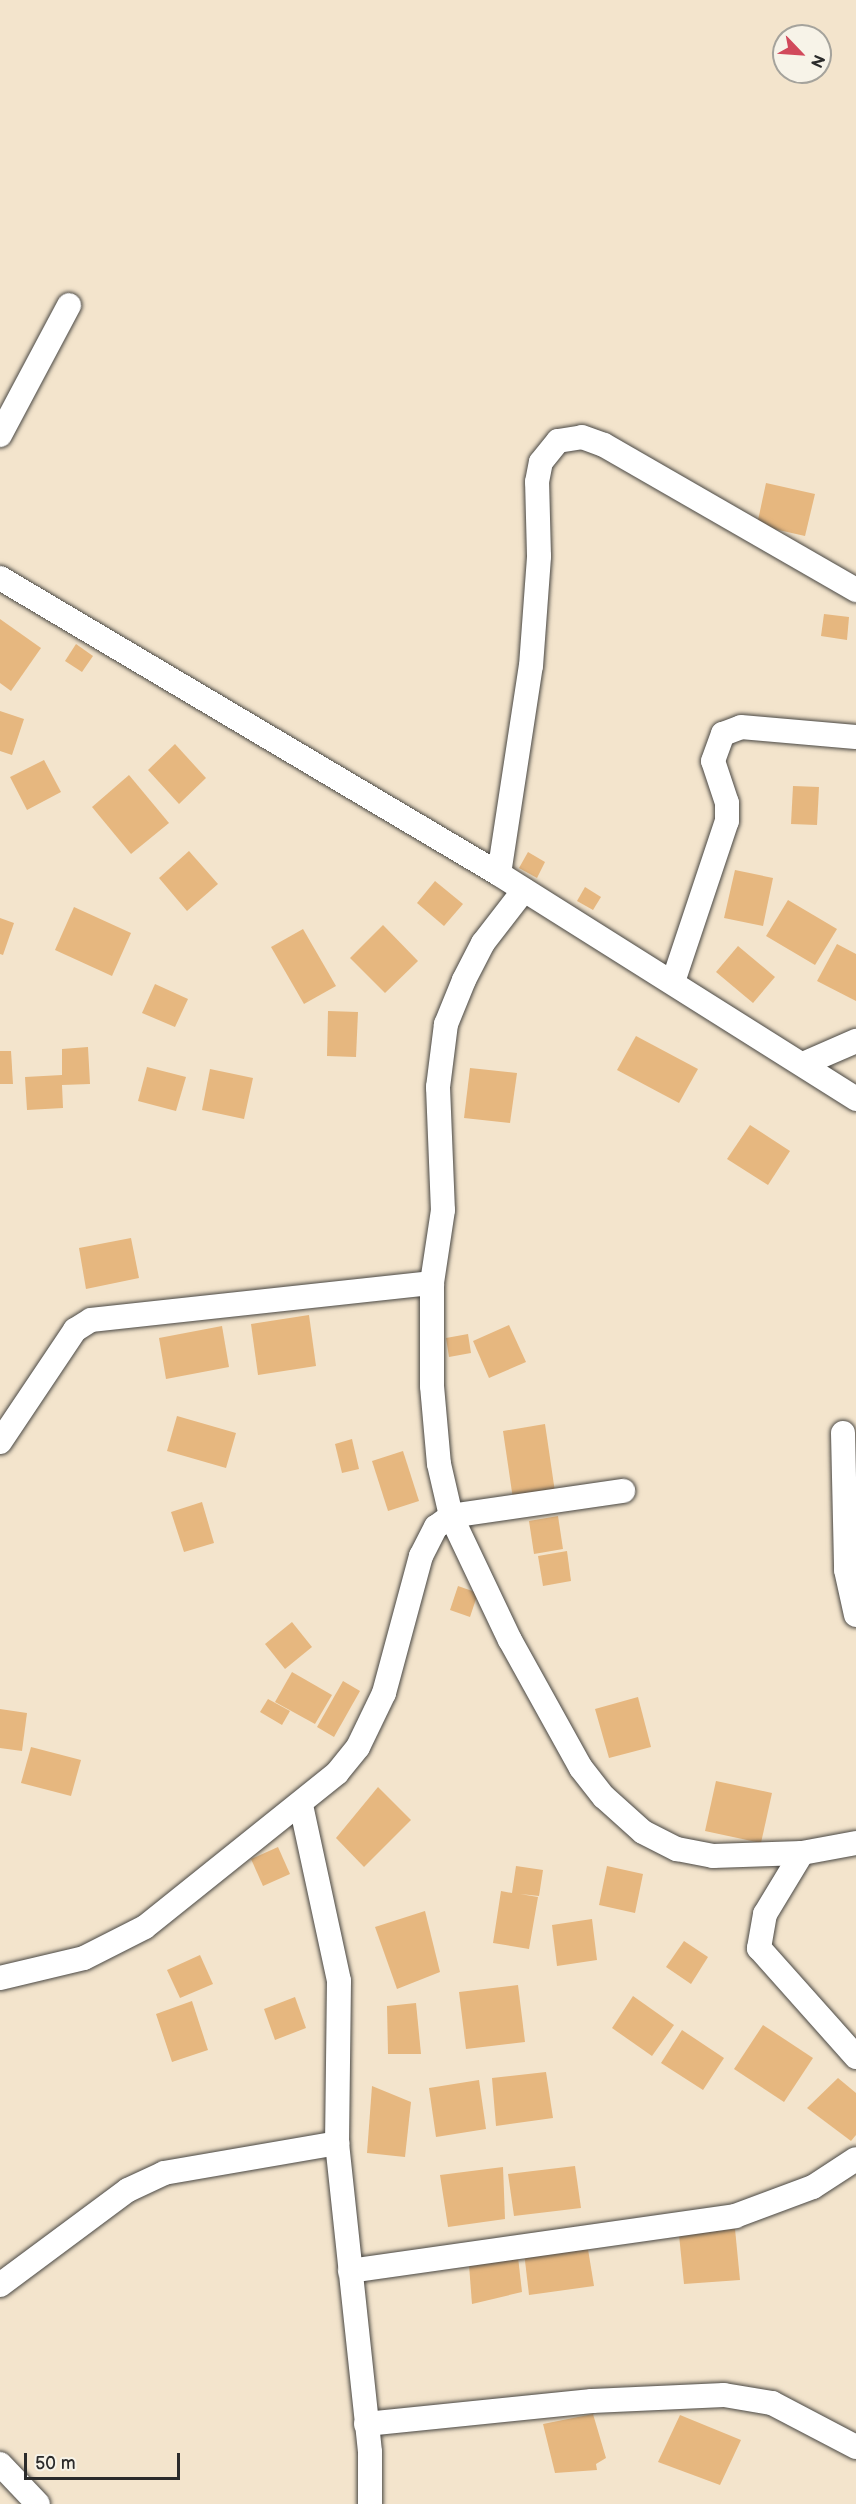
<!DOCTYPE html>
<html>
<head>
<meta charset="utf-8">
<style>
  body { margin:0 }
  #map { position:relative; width:856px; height:2504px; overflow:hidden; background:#f3e4cc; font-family:"Balsamiq Sans",sans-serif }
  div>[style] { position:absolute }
  .building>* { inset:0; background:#e6b77f }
  .roads { filter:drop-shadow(0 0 2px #494743) drop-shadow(0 0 2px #494743) }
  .minor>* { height:24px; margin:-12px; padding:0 12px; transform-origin:12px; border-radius:12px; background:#fff }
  span { translate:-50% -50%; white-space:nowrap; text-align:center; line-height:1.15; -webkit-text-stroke:4.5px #f7f3e8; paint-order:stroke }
  .north { position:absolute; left:772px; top:24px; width:60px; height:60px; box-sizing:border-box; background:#f7f3e8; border:2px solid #a5a39c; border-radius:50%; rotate:115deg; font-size:16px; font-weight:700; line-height:24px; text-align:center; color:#2b2b2b }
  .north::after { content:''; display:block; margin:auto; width:21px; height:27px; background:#d1495b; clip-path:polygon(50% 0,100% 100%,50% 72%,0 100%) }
  .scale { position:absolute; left:24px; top:2453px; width:156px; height:27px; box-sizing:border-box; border:3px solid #2b2b2b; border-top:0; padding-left:8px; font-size:18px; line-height:21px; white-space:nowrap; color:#2b2b2b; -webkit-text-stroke:4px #f7f3e8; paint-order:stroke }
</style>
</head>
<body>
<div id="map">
  <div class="building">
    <div style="clip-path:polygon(766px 483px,815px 494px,805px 536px,757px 525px)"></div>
    <div style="clip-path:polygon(824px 614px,849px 617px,847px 640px,821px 636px)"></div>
    <div style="clip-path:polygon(0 619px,41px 648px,11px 691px,0 683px)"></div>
    <div style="clip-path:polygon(76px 644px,93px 656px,82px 672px,65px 661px)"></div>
    <div style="clip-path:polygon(0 711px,24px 719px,12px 755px,0 751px)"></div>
    <div style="clip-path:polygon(175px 744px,206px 778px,179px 804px,148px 770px)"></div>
    <div style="clip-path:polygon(44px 760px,61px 792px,27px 810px,10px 777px)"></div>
    <div style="clip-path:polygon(129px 775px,169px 823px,131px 854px,92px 807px)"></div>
    <div style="clip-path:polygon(793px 786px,819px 787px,817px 825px,791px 824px)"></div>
    <div style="clip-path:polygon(189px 851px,218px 884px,187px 911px,159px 878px)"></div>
    <div style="clip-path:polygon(528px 852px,545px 862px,537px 878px,519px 868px)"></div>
    <div style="clip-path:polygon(735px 870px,773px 878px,763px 926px,724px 918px)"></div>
    <div style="clip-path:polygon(435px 881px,463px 904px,444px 926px,417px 903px)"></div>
    <div style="clip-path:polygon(585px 887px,601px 897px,593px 910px,577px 901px)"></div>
    <div style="clip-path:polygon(788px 900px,837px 929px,815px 965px,766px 936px)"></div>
    <div style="clip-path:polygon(74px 907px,131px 933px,112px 976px,55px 950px)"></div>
    <div style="clip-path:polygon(0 918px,14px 923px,3px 955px,0 954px)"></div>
    <div style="clip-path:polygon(383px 925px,418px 961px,385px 993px,350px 958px)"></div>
    <div style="clip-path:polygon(303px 929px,336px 986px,304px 1004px,271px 947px)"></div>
    <div style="clip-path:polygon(837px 944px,856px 954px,856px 1001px,817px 981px)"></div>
    <div style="clip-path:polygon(738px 946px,775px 977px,753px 1003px,716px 972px)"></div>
    <div style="clip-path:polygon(155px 984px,188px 999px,175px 1027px,142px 1013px)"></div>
    <div style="clip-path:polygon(328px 1011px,358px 1012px,356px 1057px,327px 1056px)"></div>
    <div style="clip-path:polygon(636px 1036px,698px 1069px,679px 1103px,617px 1070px)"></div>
    <div style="clip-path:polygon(88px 1047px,90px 1084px,62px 1085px,63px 1108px,27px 1110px,25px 1077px,62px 1075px,62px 1049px)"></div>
    <div style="clip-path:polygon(0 1051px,11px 1051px,13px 1084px,0 1084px)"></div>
    <div style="clip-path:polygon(147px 1067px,186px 1077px,176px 1111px,138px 1101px)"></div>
    <div style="clip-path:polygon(470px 1068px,517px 1073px,510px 1123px,464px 1118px)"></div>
    <div style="clip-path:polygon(210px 1069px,253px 1078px,244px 1119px,202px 1110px)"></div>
    <div style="clip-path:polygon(750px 1125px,790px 1151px,768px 1185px,727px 1159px)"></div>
    <div style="clip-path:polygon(131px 1238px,139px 1278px,86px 1289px,79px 1248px)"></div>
    <div style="clip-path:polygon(309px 1315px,316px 1366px,258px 1375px,251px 1324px)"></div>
    <div style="clip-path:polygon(509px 1325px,526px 1362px,489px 1378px,473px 1341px)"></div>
    <div style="clip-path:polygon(222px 1326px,229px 1367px,166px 1379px,159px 1338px)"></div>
    <div style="clip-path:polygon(468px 1334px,471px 1353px,449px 1357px,446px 1338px)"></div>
    <div style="clip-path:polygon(177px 1416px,236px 1433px,226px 1468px,167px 1451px)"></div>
    <div style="clip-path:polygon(545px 1424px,555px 1492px,513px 1499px,503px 1431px)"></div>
    <div style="clip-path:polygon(352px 1439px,359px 1469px,342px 1473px,335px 1444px)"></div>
    <div style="clip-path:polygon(403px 1451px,419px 1501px,388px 1511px,372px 1461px)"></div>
    <div style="clip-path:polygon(202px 1502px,214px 1543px,184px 1552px,171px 1512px)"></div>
    <div style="clip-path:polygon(558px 1516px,563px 1549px,534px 1554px,529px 1521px)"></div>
    <div style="clip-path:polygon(567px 1551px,571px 1581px,543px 1586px,538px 1556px)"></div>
    <div style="clip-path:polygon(458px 1586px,478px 1593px,470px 1617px,450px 1610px)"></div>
    <div style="clip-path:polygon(292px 1622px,312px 1647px,285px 1669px,265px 1644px)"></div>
    <div style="clip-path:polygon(292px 1672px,332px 1695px,315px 1724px,275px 1702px)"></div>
    <div style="clip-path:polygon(343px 1681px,360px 1691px,334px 1737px,317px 1727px)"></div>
    <div style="clip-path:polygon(638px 1697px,651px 1747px,609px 1758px,595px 1709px)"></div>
    <div style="clip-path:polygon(268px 1699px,290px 1711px,282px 1725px,260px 1712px)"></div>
    <div style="clip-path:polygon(0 1709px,27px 1713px,22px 1751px,0 1748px)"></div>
    <div style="clip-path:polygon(31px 1747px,81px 1760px,71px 1796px,21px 1783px)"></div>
    <div style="clip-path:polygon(716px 1781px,772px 1793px,761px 1843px,705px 1831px)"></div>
    <div style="clip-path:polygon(378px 1787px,411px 1820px,364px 1867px,336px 1838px)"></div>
    <div style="clip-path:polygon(278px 1847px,290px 1874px,263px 1886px,251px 1859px)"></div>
    <div style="clip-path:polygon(516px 1866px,543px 1870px,539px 1896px,520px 1894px,538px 1897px,529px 1949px,493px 1943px,501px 1891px,512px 1893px)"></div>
    <div style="clip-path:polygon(607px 1866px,643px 1874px,635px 1913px,599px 1905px)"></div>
    <div style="clip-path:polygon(425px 1911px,440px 1972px,397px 1989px,375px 1927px)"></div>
    <div style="clip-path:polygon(592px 1919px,597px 1960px,557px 1966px,552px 1925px)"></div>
    <div style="clip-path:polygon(684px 1941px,708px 1957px,691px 1984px,666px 1967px)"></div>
    <div style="clip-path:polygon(200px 1955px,213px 1984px,180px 1998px,167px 1970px)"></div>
    <div style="clip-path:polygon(518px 1985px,525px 2042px,466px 2049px,459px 1992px)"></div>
    <div style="clip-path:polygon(633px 1996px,674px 2025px,652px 2056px,612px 2028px)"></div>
    <div style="clip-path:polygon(295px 1997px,306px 2028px,275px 2040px,264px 2009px)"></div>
    <div style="clip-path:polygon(192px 2001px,208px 2050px,172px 2062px,156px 2014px)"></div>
    <div style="clip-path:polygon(416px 2003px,421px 2054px,388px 2054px,387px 2006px)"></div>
    <div style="clip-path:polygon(763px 2025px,813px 2058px,784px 2102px,734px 2069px)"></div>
    <div style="clip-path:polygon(682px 2030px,724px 2058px,703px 2090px,661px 2063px)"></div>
    <div style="clip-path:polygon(546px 2072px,553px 2118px,496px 2126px,492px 2078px)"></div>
    <div style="clip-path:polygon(838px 2078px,856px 2093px,856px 2135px,851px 2141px,807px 2108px)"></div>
    <div style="clip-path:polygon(479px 2080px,486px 2129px,436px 2137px,429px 2088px)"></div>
    <div style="clip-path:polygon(372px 2086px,411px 2102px,405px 2157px,367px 2153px)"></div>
    <div style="clip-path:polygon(575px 2166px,581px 2208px,514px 2216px,508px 2174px)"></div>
    <div style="clip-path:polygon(503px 2167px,505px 2219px,448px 2227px,440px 2175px)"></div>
    <div style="clip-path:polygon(735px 2229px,740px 2280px,684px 2284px,679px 2235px)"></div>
    <div style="clip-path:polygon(587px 2243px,594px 2286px,529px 2295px,524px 2252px)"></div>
    <div style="clip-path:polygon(518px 2257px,522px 2292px,472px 2304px,469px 2265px)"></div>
    <div style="clip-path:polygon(593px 2414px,606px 2458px,596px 2464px,597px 2470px,555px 2473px,543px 2424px)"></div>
    <div style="clip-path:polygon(680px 2415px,741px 2440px,720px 2485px,658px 2462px)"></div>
  </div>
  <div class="roads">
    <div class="minor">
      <div style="left:0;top:435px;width:147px;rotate:-62deg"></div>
      <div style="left:0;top:578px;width:580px;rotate:30.68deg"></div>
      <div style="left:499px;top:874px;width:422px;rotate:32.2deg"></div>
      <div style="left:499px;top:874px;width:210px;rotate:-81.3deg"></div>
      <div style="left:531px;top:666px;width:110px;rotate:-85.8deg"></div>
      <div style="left:539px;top:556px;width:74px;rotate:-91.5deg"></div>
      <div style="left:537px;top:482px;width:20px;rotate:-79deg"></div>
      <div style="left:541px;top:462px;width:27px;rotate:-51deg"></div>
      <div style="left:558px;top:441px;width:24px;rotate:-9deg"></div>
      <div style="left:582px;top:437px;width:23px;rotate:20deg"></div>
      <div style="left:604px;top:445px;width:291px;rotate:29.9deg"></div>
      <div style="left:524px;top:890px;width:67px;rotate:127.7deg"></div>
      <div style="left:483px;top:943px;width:42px;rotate:117.2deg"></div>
      <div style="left:464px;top:980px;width:48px;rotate:112.2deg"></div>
      <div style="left:446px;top:1024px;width:64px;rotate:97.2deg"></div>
      <div style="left:438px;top:1087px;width:123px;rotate:87.7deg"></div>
      <div style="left:443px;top:1210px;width:74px;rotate:98.6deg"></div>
      <div style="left:432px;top:1283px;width:103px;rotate:90deg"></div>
      <div style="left:432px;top:1386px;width:78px;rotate:84.9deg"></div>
      <div style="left:439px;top:1464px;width:53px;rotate:77deg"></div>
      <div style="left:451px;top:1516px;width:137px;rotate:64.6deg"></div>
      <div style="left:510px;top:1640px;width:146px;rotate:61deg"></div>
      <div style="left:581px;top:1768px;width:37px;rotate:52deg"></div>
      <div style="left:604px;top:1797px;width:52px;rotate:41.9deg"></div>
      <div style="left:643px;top:1832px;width:38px;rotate:27deg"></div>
      <div style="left:677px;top:1849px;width:37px;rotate:11deg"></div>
      <div style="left:713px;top:1856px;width:89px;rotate:-1.9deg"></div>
      <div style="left:802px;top:1853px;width:55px;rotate:-10.5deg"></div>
      <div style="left:673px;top:982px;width:170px;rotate:-71.5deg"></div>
      <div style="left:727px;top:821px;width:18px;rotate:-90deg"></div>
      <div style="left:727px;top:803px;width:44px;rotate:-108.4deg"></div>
      <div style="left:713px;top:761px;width:29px;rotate:-70deg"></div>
      <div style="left:723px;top:734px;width:19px;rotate:-21deg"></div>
      <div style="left:741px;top:727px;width:115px;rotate:5deg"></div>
      <div style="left:803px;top:1064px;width:58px;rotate:-23.5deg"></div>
      <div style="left:843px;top:1433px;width:137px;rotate:88.7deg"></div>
      <div style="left:846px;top:1570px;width:46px;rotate:77.5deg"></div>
      <div style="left:0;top:1442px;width:135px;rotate:-56.2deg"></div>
      <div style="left:75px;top:1330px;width:19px;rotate:-32deg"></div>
      <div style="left:91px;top:1320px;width:343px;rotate:-6.2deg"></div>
      <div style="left:301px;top:1805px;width:180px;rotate:77.8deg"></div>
      <div style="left:339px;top:1981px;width:162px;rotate:90.7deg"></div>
      <div style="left:337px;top:2143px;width:311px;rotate:83.9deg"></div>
      <div style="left:370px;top:2452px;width:52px;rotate:90deg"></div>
      <div style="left:802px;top:1853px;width:71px;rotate:121.2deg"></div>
      <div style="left:765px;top:1914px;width:35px;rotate:100deg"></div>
      <div style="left:759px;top:1948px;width:146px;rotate:48.3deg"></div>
      <div style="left:0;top:1978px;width:86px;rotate:-13.4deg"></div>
      <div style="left:84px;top:1958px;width:68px;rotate:-26.9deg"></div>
      <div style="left:145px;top:1927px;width:246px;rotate:-38.7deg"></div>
      <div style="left:337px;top:1773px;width:33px;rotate:-51deg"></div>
      <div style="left:358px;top:1747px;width:60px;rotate:-64.3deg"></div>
      <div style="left:384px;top:1693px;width:142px;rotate:-74.9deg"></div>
      <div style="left:421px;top:1556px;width:33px;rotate:-63deg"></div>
      <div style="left:436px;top:1527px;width:19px;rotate:-36deg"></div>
      <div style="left:451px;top:1516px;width:174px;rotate:-8.3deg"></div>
      <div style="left:350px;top:2271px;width:389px;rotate:-8.1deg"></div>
      <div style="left:735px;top:2216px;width:83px;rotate:-20.4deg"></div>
      <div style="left:813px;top:2187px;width:51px;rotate:-33.1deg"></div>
      <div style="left:0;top:2285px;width:159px;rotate:-36.6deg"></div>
      <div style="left:128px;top:2190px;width:40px;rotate:-25deg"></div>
      <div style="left:164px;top:2173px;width:176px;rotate:-9.8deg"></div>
      <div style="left:366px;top:2424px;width:227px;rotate:-5.8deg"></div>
      <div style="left:592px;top:2401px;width:132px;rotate:-2.6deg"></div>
      <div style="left:724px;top:2395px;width:49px;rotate:9.5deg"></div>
      <div style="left:772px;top:2403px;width:95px;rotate:27.6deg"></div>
      <div style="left:0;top:2464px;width:55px;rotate:46.5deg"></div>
    </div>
  </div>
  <div class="north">N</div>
  <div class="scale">50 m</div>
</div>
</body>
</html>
